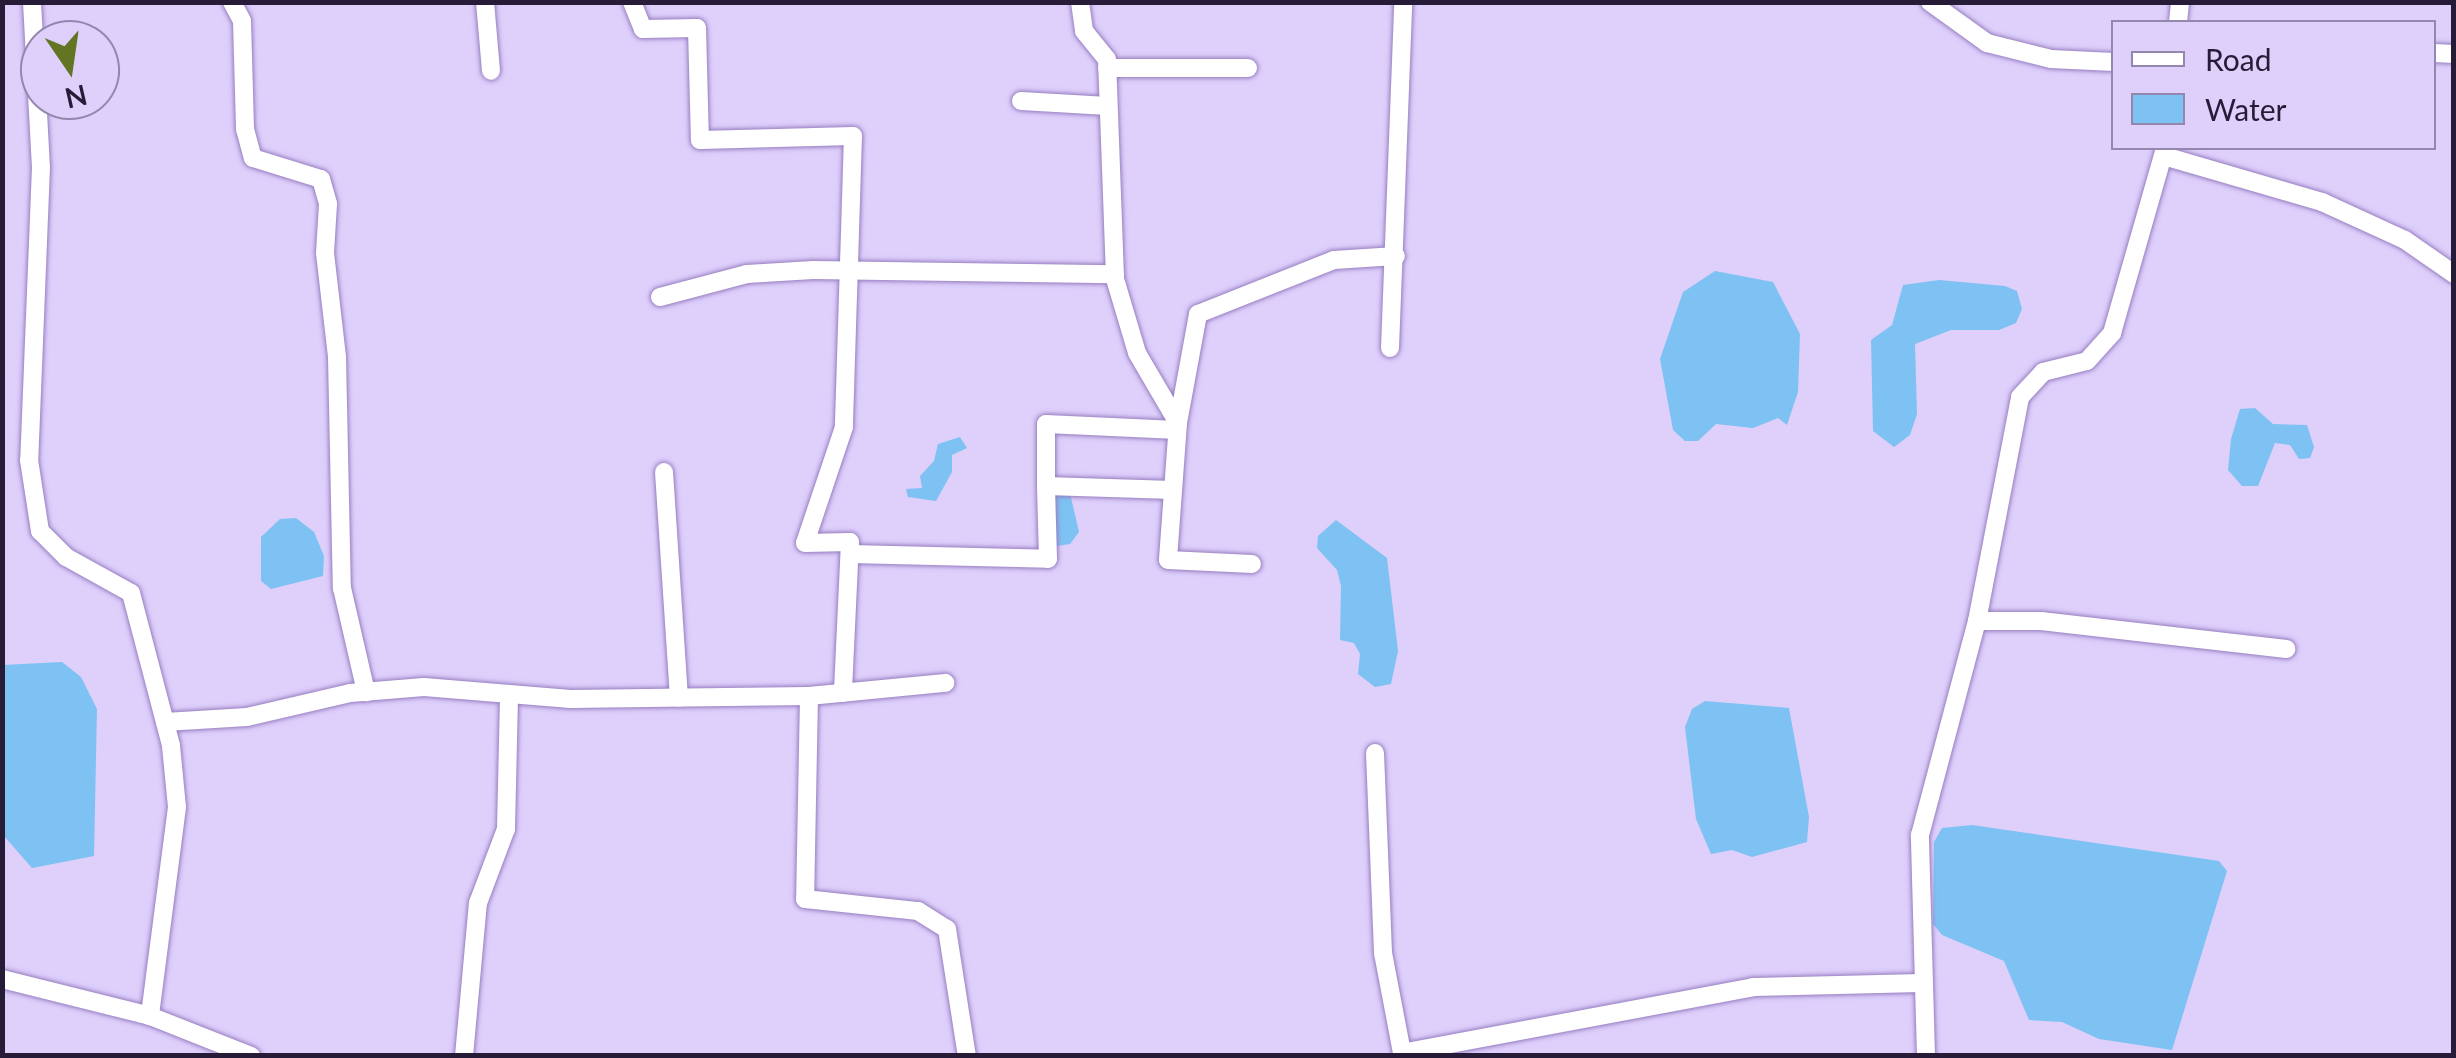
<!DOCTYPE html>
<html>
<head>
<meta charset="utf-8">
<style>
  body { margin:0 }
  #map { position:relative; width:2456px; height:1058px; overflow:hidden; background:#decffb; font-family:Lato,sans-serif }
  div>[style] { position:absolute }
  .water>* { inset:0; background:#7dc2f3 }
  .roads { filter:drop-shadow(0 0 2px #977ec1) drop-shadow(0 0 2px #977ec1) }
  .minor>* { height:18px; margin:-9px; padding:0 9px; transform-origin:9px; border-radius:9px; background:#fff }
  span { translate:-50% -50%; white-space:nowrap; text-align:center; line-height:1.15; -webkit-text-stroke:10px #decffb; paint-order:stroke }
  .frame { position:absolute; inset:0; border:5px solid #261c37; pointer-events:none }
  .legend { position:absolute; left:2111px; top:20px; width:325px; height:130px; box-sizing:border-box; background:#decffb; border:2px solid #9487ad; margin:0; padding:12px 18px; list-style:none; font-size:30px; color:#261c37 }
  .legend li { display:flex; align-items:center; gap:20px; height:50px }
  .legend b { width:50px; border:2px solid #9487ad }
  .north { position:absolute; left:20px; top:20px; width:100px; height:100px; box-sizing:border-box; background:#decffb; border:2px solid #9487ad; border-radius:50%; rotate:167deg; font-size:28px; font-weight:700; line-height:40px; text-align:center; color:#261c37 }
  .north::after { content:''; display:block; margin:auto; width:35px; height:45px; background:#637523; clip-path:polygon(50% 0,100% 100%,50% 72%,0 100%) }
</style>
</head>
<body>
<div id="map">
  <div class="water">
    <div style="clip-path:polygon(1715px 271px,1773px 282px,1800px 334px,1798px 392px,1787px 425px,1778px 418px,1753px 428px,1716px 424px,1698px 441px,1685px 441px,1673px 430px,1660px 359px,1683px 292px)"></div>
    <div style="clip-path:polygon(1939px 280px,2005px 286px,2017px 291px,2022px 309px,2016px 323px,1999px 330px,1951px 330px,1915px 344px,1917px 414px,1910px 435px,1894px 447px,1873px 431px,1871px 340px,1892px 325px,1903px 285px)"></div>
    <div style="clip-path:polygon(2255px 408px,2273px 424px,2307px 425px,2314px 447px,2310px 458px,2299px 459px,2290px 445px,2275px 443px,2258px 486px,2242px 486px,2228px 470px,2231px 439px,2240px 409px)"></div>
    <div style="clip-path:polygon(960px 437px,967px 448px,952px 455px,952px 472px,936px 501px,908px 497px,906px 489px,922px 488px,920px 476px,934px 461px,938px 444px)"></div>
    <div style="clip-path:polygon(1069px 489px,1079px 532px,1070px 544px,1057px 546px,1052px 495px)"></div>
    <div style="clip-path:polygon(296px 518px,314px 532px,324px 556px,323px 576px,271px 589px,261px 581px,261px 537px,280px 519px)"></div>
    <div style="clip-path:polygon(1336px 520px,1387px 558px,1398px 651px,1391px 684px,1375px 687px,1358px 674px,1360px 654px,1354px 643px,1340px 640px,1341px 586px,1337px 570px,1317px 548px,1318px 536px)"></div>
    <div style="clip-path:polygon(62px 662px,81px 677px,97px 709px,94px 856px,32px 868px,3px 835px,3px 665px)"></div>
    <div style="clip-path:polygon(1705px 701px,1789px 708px,1809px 817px,1807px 842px,1752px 857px,1732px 850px,1711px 854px,1696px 819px,1685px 727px,1692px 709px)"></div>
    <div style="clip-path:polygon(1972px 825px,2219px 861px,2227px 871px,2172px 1050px,2099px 1039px,2062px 1022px,2029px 1020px,2004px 961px,1942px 935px,1933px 924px,1934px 842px,1942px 828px)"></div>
  </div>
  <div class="roads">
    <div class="minor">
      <div style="left:32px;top:2px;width:165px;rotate:86.9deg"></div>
      <div style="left:41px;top:167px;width:293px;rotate:92.3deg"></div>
      <div style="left:29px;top:460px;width:72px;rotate:81.2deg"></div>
      <div style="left:40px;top:531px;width:37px;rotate:45deg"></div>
      <div style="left:66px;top:557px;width:74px;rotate:29deg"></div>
      <div style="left:131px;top:593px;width:158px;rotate:75.3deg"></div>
      <div style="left:171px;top:746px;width:61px;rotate:84.4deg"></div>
      <div style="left:177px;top:807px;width:211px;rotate:97.4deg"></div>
      <div style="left:232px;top:2px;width:21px;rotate:62deg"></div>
      <div style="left:242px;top:21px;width:108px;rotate:88.4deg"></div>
      <div style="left:245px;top:129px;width:30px;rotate:75deg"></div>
      <div style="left:253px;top:158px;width:71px;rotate:17.2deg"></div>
      <div style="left:321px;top:179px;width:26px;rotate:74deg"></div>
      <div style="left:328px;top:204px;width:49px;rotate:93.5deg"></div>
      <div style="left:325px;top:253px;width:105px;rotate:83.4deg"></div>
      <div style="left:337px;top:357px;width:231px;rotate:88.8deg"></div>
      <div style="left:342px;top:588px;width:107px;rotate:77deg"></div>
      <div style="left:485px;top:2px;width:69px;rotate:85deg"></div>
      <div style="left:632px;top:2px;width:29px;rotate:68deg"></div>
      <div style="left:643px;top:29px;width:54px;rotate:-1.1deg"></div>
      <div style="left:697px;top:28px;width:112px;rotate:88.5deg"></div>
      <div style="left:700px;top:140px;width:153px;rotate:-1.5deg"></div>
      <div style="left:853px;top:136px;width:291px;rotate:91.8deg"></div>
      <div style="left:844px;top:427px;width:122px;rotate:108.6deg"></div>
      <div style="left:805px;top:543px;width:45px;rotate:-1.3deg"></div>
      <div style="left:850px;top:542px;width:151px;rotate:92.7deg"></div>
      <div style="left:1080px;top:2px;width:29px;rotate:82deg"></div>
      <div style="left:1084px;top:31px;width:36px;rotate:51deg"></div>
      <div style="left:1107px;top:59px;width:220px;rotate:87.9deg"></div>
      <div style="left:1115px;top:279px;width:77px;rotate:73.4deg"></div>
      <div style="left:1137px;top:353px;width:81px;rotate:59.6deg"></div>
      <div style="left:1178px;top:423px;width:111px;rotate:-79.6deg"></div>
      <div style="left:1198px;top:314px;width:146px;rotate:-21.7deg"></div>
      <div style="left:1334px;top:260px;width:62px;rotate:-3.7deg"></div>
      <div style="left:1930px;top:2px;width:70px;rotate:35.7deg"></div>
      <div style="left:1987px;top:43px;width:66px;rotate:14deg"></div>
      <div style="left:2051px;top:59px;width:63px;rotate:2.7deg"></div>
      <div style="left:2178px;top:22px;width:20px;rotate:-84deg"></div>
      <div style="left:2434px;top:53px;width:20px;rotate:3deg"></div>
      <div style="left:1107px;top:68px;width:141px"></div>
      <div style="left:1021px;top:101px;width:87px;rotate:3.3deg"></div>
      <div style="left:2164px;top:156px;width:165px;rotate:16.2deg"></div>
      <div style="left:2322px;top:202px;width:91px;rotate:24.6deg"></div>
      <div style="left:2405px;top:240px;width:60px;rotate:34.8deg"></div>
      <div style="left:660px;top:297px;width:90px;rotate:-14.8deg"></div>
      <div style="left:747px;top:274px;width:66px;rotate:-3.5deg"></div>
      <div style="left:813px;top:270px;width:302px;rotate:0.8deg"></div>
      <div style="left:1390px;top:348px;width:346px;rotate:-87.8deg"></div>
      <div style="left:1178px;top:423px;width:137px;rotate:94.2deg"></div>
      <div style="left:1168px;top:560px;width:84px;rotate:2.7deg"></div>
      <div style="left:664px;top:472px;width:226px;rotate:86.2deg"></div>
      <div style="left:1046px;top:486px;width:62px;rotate:-90deg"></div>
      <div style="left:1046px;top:424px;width:131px;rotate:2.6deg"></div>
      <div style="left:850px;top:554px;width:198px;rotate:1.4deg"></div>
      <div style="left:1048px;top:559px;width:73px;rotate:-91.6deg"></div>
      <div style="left:1046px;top:486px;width:127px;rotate:1.8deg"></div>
      <div style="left:1977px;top:621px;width:64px"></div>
      <div style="left:2041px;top:621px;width:247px;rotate:6.5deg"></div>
      <div style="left:809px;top:696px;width:203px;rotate:91.1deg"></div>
      <div style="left:805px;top:899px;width:114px;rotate:6.1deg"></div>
      <div style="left:918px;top:911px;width:34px;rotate:32deg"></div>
      <div style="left:947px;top:929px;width:129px;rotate:81.1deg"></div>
      <div style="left:165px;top:722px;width:82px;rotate:-3.5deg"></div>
      <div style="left:247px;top:717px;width:106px;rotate:-13.1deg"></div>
      <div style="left:350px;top:693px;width:74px;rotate:-4.6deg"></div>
      <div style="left:424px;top:687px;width:147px;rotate:4.7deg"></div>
      <div style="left:571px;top:699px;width:238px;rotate:-0.7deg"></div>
      <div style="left:809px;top:696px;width:137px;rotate:-5.5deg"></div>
      <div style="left:1375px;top:753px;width:200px;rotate:87.7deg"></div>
      <div style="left:1383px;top:953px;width:102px;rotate:79.2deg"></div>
      <div style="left:1402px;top:1053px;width:357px;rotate:-10.6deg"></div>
      <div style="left:1753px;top:987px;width:169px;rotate:-1.4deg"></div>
      <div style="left:2px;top:979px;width:153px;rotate:14deg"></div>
      <div style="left:150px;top:1016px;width:109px;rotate:21.6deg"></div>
      <div style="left:464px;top:1056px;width:154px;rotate:-84.8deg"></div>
      <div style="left:478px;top:903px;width:79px;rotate:-69.3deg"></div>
      <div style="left:506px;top:829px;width:135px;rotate:-88.7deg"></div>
      <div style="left:1926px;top:1056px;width:221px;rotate:-91.6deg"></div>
      <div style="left:1920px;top:835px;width:221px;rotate:-75.1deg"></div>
      <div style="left:1977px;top:621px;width:228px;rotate:-79.1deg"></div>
      <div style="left:2020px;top:397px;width:34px;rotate:-47deg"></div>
      <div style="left:2043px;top:372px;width:45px;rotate:-14deg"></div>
      <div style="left:2087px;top:361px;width:38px;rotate:-48deg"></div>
      <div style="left:2112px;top:333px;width:192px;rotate:-74deg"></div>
    </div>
  </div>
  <div class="frame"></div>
  <ul class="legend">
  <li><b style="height:12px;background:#fff"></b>Road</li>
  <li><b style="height:28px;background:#7dc2f3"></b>Water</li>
  </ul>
  <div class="north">N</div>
</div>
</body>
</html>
